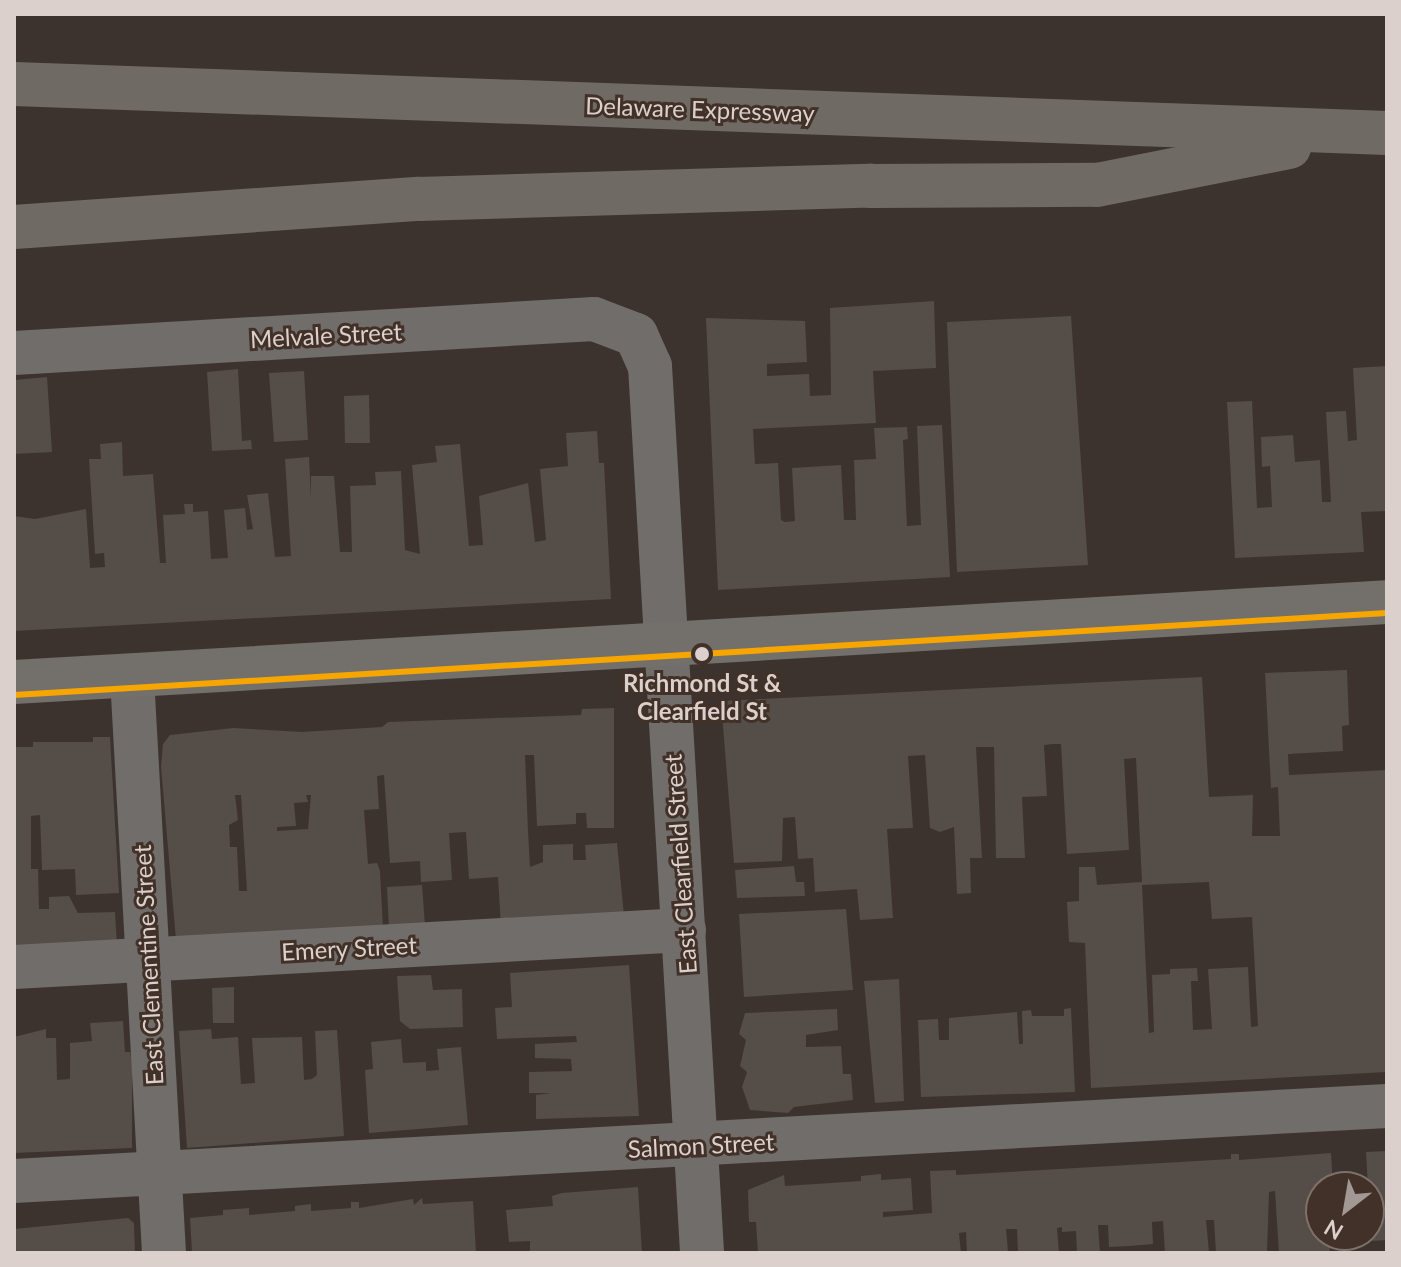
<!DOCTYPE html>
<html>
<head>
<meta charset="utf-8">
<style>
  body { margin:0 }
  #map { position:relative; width:1401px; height:1267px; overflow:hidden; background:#3c332e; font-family:Lato,sans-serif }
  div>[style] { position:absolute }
  .building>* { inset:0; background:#544d48 }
  .minor>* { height:44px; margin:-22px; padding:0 22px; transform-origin:22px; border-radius:22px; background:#716d6a }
  .secondary>* { height:44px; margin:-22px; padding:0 22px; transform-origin:22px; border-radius:22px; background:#736f6b }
  .motorway>* { height:44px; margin:-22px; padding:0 22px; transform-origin:22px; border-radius:22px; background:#706a65 }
  .tram-1>* { height:6px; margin:-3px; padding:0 3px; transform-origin:3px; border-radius:3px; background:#f7a600 }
  .dots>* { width:22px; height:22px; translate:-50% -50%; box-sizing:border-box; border:4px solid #423128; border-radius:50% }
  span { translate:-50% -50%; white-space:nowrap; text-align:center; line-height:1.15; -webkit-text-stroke:6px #423128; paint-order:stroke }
  .street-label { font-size:24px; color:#dbd0cb }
  .stop-label { font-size:24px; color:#dbd0cb; font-weight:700 }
  .frame { position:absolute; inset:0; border:16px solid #dbd0cb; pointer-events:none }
  .north { position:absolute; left:1305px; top:1171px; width:80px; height:80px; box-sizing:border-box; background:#423128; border:2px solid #7f7169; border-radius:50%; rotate:211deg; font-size:22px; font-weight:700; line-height:32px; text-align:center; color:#dbd0cb }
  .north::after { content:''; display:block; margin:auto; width:28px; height:36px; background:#a39994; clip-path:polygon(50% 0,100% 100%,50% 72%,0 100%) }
</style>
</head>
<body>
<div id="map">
  <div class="building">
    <div style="clip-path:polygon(934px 301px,936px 368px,873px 371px,876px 423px,753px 429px,755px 464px,778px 463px,781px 520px,785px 522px,795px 521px,792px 468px,841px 465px,844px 520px,856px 520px,854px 460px,876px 459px,874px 428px,907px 427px,908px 439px,903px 440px,907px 526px,921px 525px,917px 426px,942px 425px,950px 577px,718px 590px,706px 318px,805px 321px,807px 362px,767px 364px,767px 376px,809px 374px,810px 396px,831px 395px,830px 308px)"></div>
    <div style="clip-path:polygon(1071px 316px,1088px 565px,957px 572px,947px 322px)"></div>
    <div style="clip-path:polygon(1387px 366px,1387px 511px,1361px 512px,1364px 552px,1235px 558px,1227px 402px,1252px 401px,1257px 508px,1272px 507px,1270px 466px,1262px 467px,1261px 437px,1293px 435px,1295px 462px,1320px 460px,1322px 502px,1331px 502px,1326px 412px,1346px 411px,1348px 441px,1357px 440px,1353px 368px)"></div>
    <div style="clip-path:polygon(238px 369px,242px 441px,251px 440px,252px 449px,212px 451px,207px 372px)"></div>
    <div style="clip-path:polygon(304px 371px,308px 440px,274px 442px,269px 373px)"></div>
    <div style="clip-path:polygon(47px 377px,52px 452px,14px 454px,14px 380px)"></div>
    <div style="clip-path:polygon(369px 395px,370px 443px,345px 443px,344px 396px)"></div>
    <div style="clip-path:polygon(597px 431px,599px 463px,604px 463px,611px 599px,14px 631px,14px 516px,35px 519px,86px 509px,90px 568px,105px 567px,104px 553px,95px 554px,89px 459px,101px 459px,100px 444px,122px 442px,123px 476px,153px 474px,160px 563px,166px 563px,163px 515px,185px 514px,184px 504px,193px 504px,193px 512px,208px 511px,211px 559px,228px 558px,224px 510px,245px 508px,247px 530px,253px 529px,247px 495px,268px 493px,275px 557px,291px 556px,285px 459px,309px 457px,311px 499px,311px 476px,334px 476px,340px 552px,352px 552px,350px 486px,376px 485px,375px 472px,401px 471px,405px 550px,420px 554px,412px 465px,437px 462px,435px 446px,460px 444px,469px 546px,483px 545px,479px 496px,528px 483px,535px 542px,546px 540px,540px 469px,568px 466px,566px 433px)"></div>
    <div style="clip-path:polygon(evenodd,1347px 670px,1349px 725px,1342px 726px,1343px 751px,1288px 754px,1289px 775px,1387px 770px,1387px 1072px,1091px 1088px,1085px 943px,1069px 942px,1067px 902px,1079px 901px,1079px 867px,1095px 867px,1097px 885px,1142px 882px,1136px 758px,1124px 759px,1129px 850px,1067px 854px,1061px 744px,1053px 744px,1044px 745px,1047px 796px,1022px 797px,1025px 858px,996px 858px,994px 747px,976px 747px,982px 858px,970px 858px,971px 893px,957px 894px,954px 827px,940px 832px,930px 828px,925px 755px,908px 756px,913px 828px,887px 829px,893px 918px,860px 920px,857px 889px,815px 892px,813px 858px,798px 859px,795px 817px,783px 818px,782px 861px,734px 863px,721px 701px,1202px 677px,1209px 797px,1253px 795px,1252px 836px,1280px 836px,1278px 787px,1271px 788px,1265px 673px,1347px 670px,1209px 882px,1212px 919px,1252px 917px,1258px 1026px,1251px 1027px,1248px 967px,1208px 969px,1212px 1029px,1193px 1030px,1191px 981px,1198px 981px,1197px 968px,1170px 969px,1170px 974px,1152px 975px,1154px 1032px,1149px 1033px,1142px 885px,1209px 882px)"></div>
    <div style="clip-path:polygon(evenodd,614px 708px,614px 828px,587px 828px,586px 813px,576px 813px,576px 824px,537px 826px,534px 755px,525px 755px,528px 831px,530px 867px,543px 862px,543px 845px,573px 844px,573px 860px,586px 860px,585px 845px,617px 843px,624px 916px,501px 927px,498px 877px,469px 879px,466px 832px,449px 833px,452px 880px,421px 882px,420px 861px,390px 863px,384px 775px,377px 776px,379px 809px,364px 810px,368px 864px,377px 863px,380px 871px,383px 929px,176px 940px,161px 767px,163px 744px,170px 735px,233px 728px,302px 732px,382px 727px,388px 722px,581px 715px,582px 709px,614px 708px,235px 795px,241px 795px,247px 891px,239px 891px,237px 847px,230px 847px,229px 825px,238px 820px,235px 795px,614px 708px,306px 795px,311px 795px,308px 829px,277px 831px,277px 827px,296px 826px,294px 803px,308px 802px,306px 795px)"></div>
    <div style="clip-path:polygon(93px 737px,110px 737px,119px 893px,76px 895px,75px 869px,42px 870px,40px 815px,31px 816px,31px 869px,38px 869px,39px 909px,49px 909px,49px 897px,69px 896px,78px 913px,115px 912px,117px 945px,14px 949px,14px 747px,33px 747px,33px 742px,93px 742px)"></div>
    <div style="clip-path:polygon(794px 866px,796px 882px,804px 882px,805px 896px,737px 898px,735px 870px)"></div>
    <div style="clip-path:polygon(422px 885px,425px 926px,389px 928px,387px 887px)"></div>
    <div style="clip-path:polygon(846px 909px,853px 990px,744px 997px,739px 914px)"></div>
    <div style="clip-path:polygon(629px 965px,639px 1116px,536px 1119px,536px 1095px,551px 1093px,529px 1093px,529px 1072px,572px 1071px,571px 1059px,535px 1058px,535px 1044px,577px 1042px,576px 1036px,497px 1039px,495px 1008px,512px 1007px,510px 973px)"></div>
    <div style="clip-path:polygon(431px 975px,433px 990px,462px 989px,463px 1027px,410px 1029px,400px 1021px,397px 976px)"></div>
    <div style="clip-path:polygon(899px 979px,904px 1101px,875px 1103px,864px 981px)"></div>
    <div style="clip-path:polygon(234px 987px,234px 1023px,213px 1023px,212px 988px)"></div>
    <div style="clip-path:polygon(1071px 1008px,1075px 1092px,921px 1097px,918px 1020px,938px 1019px,939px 1040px,949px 1040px,949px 1018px,1017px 1012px,1019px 1044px,1023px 1044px,1022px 1011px,1031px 1010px,1032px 1016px,1064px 1016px,1064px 1009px)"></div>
    <div style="clip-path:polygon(837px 1009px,838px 1030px,806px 1035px,806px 1047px,841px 1046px,843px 1074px,851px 1074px,853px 1100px,794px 1107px,788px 1113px,750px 1110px,742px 1087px,747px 1072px,740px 1066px,746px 1040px,739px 1034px,745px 1013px)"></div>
    <div style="clip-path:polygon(123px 1021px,125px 1052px,130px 1052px,132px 1063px,132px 1148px,14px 1153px,14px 1037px,46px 1029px,46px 1038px,56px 1038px,57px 1080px,70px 1079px,70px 1043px,92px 1041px,90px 1023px)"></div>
    <div style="clip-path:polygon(211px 1029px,212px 1039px,238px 1037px,241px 1084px,255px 1083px,252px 1038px,302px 1037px,304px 1080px,312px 1079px,317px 1075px,315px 1031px,337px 1030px,344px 1136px,187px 1148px,179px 1031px)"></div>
    <div style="clip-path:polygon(401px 1039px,403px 1063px,426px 1062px,426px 1071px,439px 1070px,437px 1049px,461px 1047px,468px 1125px,369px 1133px,365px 1070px,373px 1069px,371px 1042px)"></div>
    <div style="clip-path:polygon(1387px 1151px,1387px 1240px,1371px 1241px,1366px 1152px)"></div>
    <div style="clip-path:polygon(1331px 1153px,1333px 1187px,1321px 1187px,1321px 1235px,1329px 1235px,1330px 1253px,1279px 1253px,1275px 1191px,1269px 1192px,1267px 1252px,1245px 1253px,1216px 1253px,1214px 1220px,1206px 1220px,1209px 1253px,1165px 1253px,1163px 1221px,1152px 1222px,1153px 1244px,1130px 1246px,1109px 1247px,1108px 1225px,1098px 1225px,1100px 1253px,1077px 1253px,1076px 1231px,1062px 1232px,1062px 1227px,1057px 1228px,1059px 1253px,1018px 1253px,1017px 1229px,1006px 1229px,1008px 1252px,967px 1253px,966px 1232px,959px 1233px,961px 1253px,758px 1253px,756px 1222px,749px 1222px,748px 1190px,784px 1175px,785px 1186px,861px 1181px,861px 1176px,881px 1174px,881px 1180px,911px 1178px,913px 1210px,883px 1212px,883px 1217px,932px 1213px,930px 1171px,956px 1170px,956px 1175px,1231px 1159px,1231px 1154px,1239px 1154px,1239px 1160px)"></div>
    <div style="clip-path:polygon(638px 1187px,642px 1253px,530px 1253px,530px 1241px,509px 1242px,506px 1210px,553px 1206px,552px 1196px,562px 1193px)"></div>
    <div style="clip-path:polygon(422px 1198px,423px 1204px,473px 1201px,476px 1253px,192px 1253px,190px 1218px,223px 1215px,223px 1210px,249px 1208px,249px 1215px,295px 1211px,295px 1206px,311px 1204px,311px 1211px,351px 1208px,351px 1202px,359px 1202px,359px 1208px,413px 1199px,414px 1205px)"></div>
    <div style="clip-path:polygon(128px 1218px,134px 1223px,135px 1253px,14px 1253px,14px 1229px)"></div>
  </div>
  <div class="minor">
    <div style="left:14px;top:353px;width:581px;rotate:-3.35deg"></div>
    <div style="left:594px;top:319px;width:45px;rotate:20.9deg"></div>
    <div style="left:636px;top:335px;width:34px;rotate:66deg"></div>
    <div style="left:650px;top:366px;width:889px;rotate:86.64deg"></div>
    <div style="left:132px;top:677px;width:577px;rotate:86.82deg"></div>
    <div style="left:14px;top:967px;width:671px;rotate:-3.16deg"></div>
    <div style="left:14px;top:1181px;width:1375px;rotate:-3.13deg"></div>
  </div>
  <div class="secondary">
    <div style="left:14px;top:682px;width:1375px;rotate:-3.33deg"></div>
  </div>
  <div class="motorway">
    <div style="left:14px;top:84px;width:1374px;rotate:2.04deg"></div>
    <div style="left:14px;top:227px;width:406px;rotate:-4deg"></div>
    <div style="left:419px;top:199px;width:451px;rotate:-1.7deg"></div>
    <div style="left:870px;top:186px;width:227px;rotate:-0.3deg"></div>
    <div style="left:1097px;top:185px;width:196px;rotate:-11.2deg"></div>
  </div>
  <div class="tram-1">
    <div style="left:14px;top:695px;width:1375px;rotate:-3.42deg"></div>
  </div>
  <div class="dots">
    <div style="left:702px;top:654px;background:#dbd0cb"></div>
  </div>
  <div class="street-label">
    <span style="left:700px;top:109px;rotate:2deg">Delaware Expressway</span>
    <span style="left:326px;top:335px;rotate:-3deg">Melvale Street</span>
    <span style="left:680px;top:864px;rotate:-94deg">East Clearfield Street</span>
    <span style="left:349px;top:948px;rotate:-3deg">Emery Street</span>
    <span style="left:148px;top:965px;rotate:-93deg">East Clementine Street</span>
    <span style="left:701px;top:1145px;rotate:-3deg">Salmon Street</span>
  </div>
  <div class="stop-label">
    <span style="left:702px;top:697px">Richmond St &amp;<br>Clearfield St</span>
  </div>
  <div class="frame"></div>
  <div class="north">N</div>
</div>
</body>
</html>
